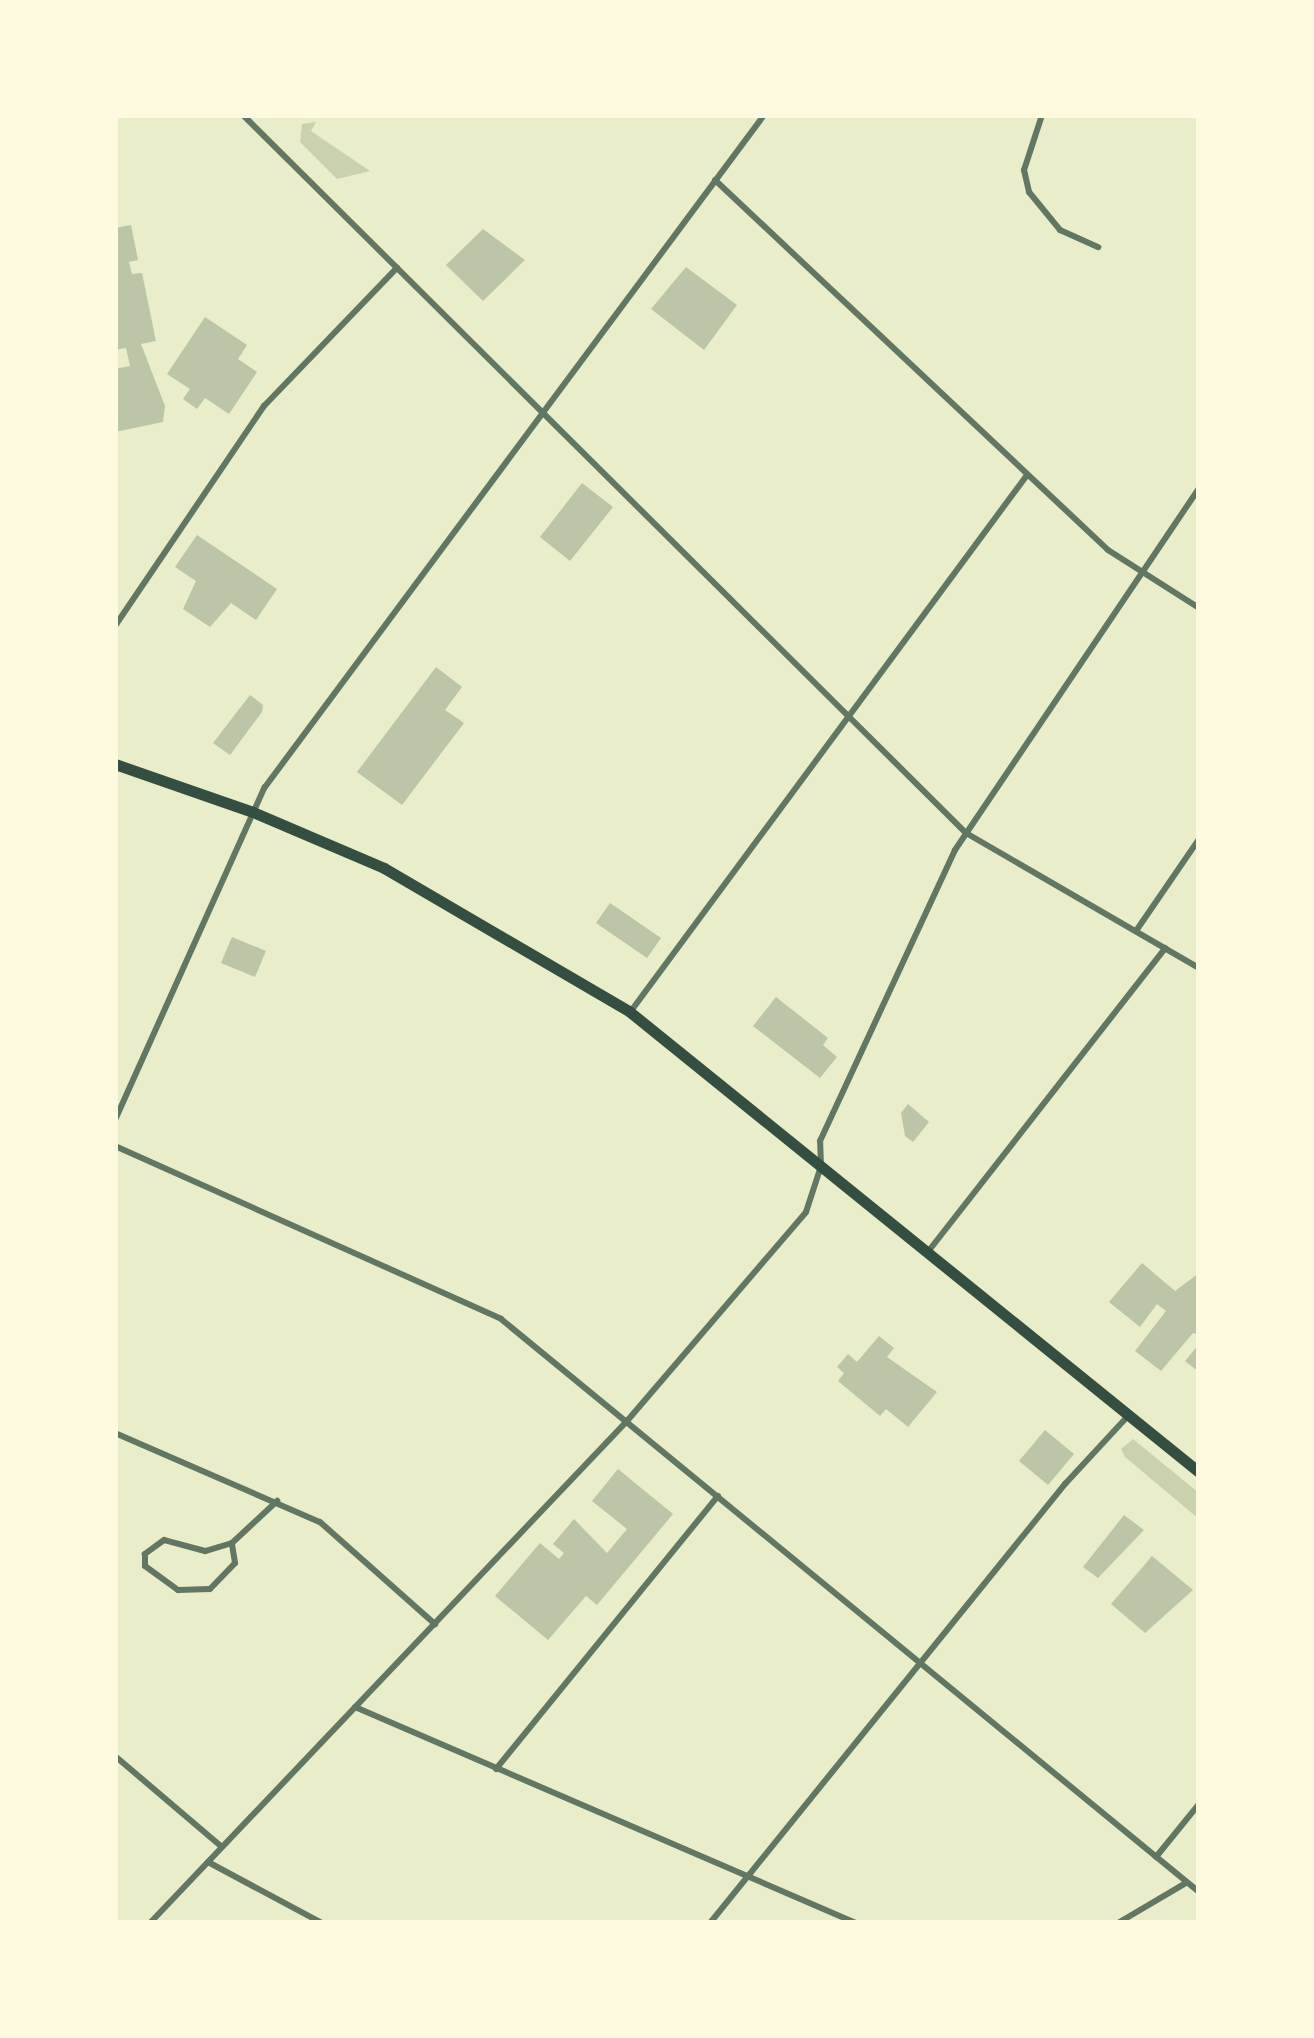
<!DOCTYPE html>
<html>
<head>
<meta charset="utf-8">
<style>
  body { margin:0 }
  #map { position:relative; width:1314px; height:2038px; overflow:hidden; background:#e9edc9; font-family:"IBM Plex Sans",sans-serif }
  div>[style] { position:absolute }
  .green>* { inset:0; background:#cad2ad }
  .building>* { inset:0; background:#bcc5a7 }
  .minor>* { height:6px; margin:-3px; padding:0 3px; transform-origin:3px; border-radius:3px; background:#617663 }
  .primary>* { height:11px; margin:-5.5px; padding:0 5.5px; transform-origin:5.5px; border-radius:5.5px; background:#344e41 }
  span { translate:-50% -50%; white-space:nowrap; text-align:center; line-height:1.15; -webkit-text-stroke:10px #fefae0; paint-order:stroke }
  .frame { position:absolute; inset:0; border:118px solid #fefae0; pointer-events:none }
</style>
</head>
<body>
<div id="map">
  <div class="green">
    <div style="clip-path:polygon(316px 122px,311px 131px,370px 171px,337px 179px,300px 142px,302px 124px)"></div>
    <div style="clip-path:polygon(1133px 1439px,1199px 1493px,1199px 1519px,1125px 1457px,1121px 1449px)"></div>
  </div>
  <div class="building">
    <div style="clip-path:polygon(131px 225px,138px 260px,129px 262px,132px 274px,142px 273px,156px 341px,141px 344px,165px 406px,163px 422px,115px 432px,115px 369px,130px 366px,126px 348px,115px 350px,115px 228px)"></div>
    <div style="clip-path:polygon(483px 229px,525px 260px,483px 301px,446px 265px)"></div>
    <div style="clip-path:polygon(686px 267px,737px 305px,704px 350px,651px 309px)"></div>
    <div style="clip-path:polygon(205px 317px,247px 345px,238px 359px,257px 372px,229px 414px,205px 398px,197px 409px,183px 399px,190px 389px,167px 374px)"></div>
    <div style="clip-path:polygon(582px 483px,613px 507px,570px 561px,540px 537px)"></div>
    <div style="clip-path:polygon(197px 535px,277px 589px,256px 620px,231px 603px,210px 627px,183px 609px,196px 581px,175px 567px)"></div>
    <div style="clip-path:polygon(436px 667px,462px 687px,445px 710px,464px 723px,402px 805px,357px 772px)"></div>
    <div style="clip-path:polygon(250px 695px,263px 705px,262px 712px,230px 755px,213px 743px)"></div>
    <div style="clip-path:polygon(610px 903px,661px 938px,647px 958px,596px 923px)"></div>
    <div style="clip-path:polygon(232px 937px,266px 951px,255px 977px,221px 963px)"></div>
    <div style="clip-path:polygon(776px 997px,828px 1038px,823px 1045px,837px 1057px,820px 1078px,753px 1026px)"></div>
    <div style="clip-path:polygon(908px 1104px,929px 1122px,913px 1142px,905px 1136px,901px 1113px)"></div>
    <div style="clip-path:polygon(1142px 1263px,1175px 1291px,1199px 1273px,1199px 1335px,1193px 1333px,1161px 1371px,1135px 1351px,1166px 1311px,1157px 1304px,1140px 1327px,1109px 1302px)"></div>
    <div style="clip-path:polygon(879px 1336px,894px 1348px,887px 1357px,937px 1392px,908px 1427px,886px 1409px,880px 1416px,838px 1381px,844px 1373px,837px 1367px,848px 1354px,857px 1362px)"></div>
    <div style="clip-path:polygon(1199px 1344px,1199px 1372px,1185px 1361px)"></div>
    <div style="clip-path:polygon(1045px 1430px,1074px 1454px,1048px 1485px,1019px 1461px)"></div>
    <div style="clip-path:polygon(618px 1469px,673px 1514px,597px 1605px,586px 1596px,548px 1640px,495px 1596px,540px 1543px,559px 1559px,564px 1553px,553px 1544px,574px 1519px,607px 1553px,627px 1529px,592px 1501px)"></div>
    <div style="clip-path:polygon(1124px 1515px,1144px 1530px,1098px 1578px,1083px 1567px)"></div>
    <div style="clip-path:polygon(1152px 1556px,1193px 1590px,1145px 1633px,1111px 1604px)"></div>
  </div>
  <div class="minor">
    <div style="left:243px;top:115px;width:1019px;rotate:44.8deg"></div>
    <div style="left:966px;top:833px;width:269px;rotate:30.1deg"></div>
    <div style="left:1042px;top:115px;width:58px;rotate:108.1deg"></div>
    <div style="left:1024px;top:170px;width:23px;rotate:77deg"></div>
    <div style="left:1029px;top:192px;width:49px;rotate:50.8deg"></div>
    <div style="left:1060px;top:230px;width:42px;rotate:24.1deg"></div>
    <div style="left:715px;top:180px;width:540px;rotate:43.27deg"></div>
    <div style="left:1108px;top:550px;width:108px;rotate:32.5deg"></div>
    <div style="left:115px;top:626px;width:266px;rotate:-55.9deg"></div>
    <div style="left:264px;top:406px;width:192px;rotate:-46.1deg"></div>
    <div style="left:1136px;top:931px;width:112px;rotate:-55.6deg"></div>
    <div style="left:631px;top:1011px;width:666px;rotate:-53.54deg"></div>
    <div style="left:115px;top:1120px;width:365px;rotate:-65.8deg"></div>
    <div style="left:265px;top:787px;width:837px;rotate:-53.4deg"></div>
    <div style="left:115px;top:1146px;width:423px;rotate:24.1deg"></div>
    <div style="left:501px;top:1319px;width:903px;rotate:39.38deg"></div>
    <div style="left:927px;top:1253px;width:387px;rotate:-52deg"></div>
    <div style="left:115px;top:1433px;width:223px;rotate:23.5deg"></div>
    <div style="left:320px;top:1522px;width:154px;rotate:41.6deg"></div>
    <div style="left:232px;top:1543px;width:28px;rotate:163deg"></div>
    <div style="left:205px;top:1551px;width:42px;rotate:-165deg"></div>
    <div style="left:164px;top:1540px;width:24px;rotate:144deg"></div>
    <div style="left:145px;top:1554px;width:12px;rotate:90deg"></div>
    <div style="left:145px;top:1566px;width:41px;rotate:36deg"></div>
    <div style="left:178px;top:1590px;width:32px;rotate:-2deg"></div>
    <div style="left:210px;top:1589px;width:36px;rotate:-46deg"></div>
    <div style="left:235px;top:1563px;width:20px;rotate:-99deg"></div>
    <div style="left:232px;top:1543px;width:62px;rotate:-43deg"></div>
    <div style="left:355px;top:1707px;width:546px;rotate:23.32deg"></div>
    <div style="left:115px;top:1756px;width:140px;rotate:40.4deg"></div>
    <div style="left:496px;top:1769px;width:352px;rotate:-50.9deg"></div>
    <div style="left:1156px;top:1857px;width:68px;rotate:-50.9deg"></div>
    <div style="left:208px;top:1862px;width:129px;rotate:28.2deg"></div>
    <div style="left:150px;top:1923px;width:692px;rotate:-46.46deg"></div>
    <div style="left:627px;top:1421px;width:275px;rotate:-49.4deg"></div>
    <div style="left:806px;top:1212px;width:48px;rotate:-71.9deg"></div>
    <div style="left:821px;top:1166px;width:25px;rotate:-92deg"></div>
    <div style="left:820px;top:1141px;width:321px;rotate:-65.1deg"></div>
    <div style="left:955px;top:850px;width:437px;rotate:-56deg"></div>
    <div style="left:710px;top:1923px;width:565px;rotate:-51.04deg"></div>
    <div style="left:1065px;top:1484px;width:93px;rotate:-47.2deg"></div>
    <div style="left:1118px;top:1923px;width:79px;rotate:-30.5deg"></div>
  </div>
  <div class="primary">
    <div style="left:115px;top:764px;width:146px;rotate:19.2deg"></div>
    <div style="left:253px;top:812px;width:142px;rotate:23.1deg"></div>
    <div style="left:384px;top:868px;width:285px;rotate:30.3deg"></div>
    <div style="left:630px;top:1012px;width:732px;rotate:38.95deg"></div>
  </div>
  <div class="frame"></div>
</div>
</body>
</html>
